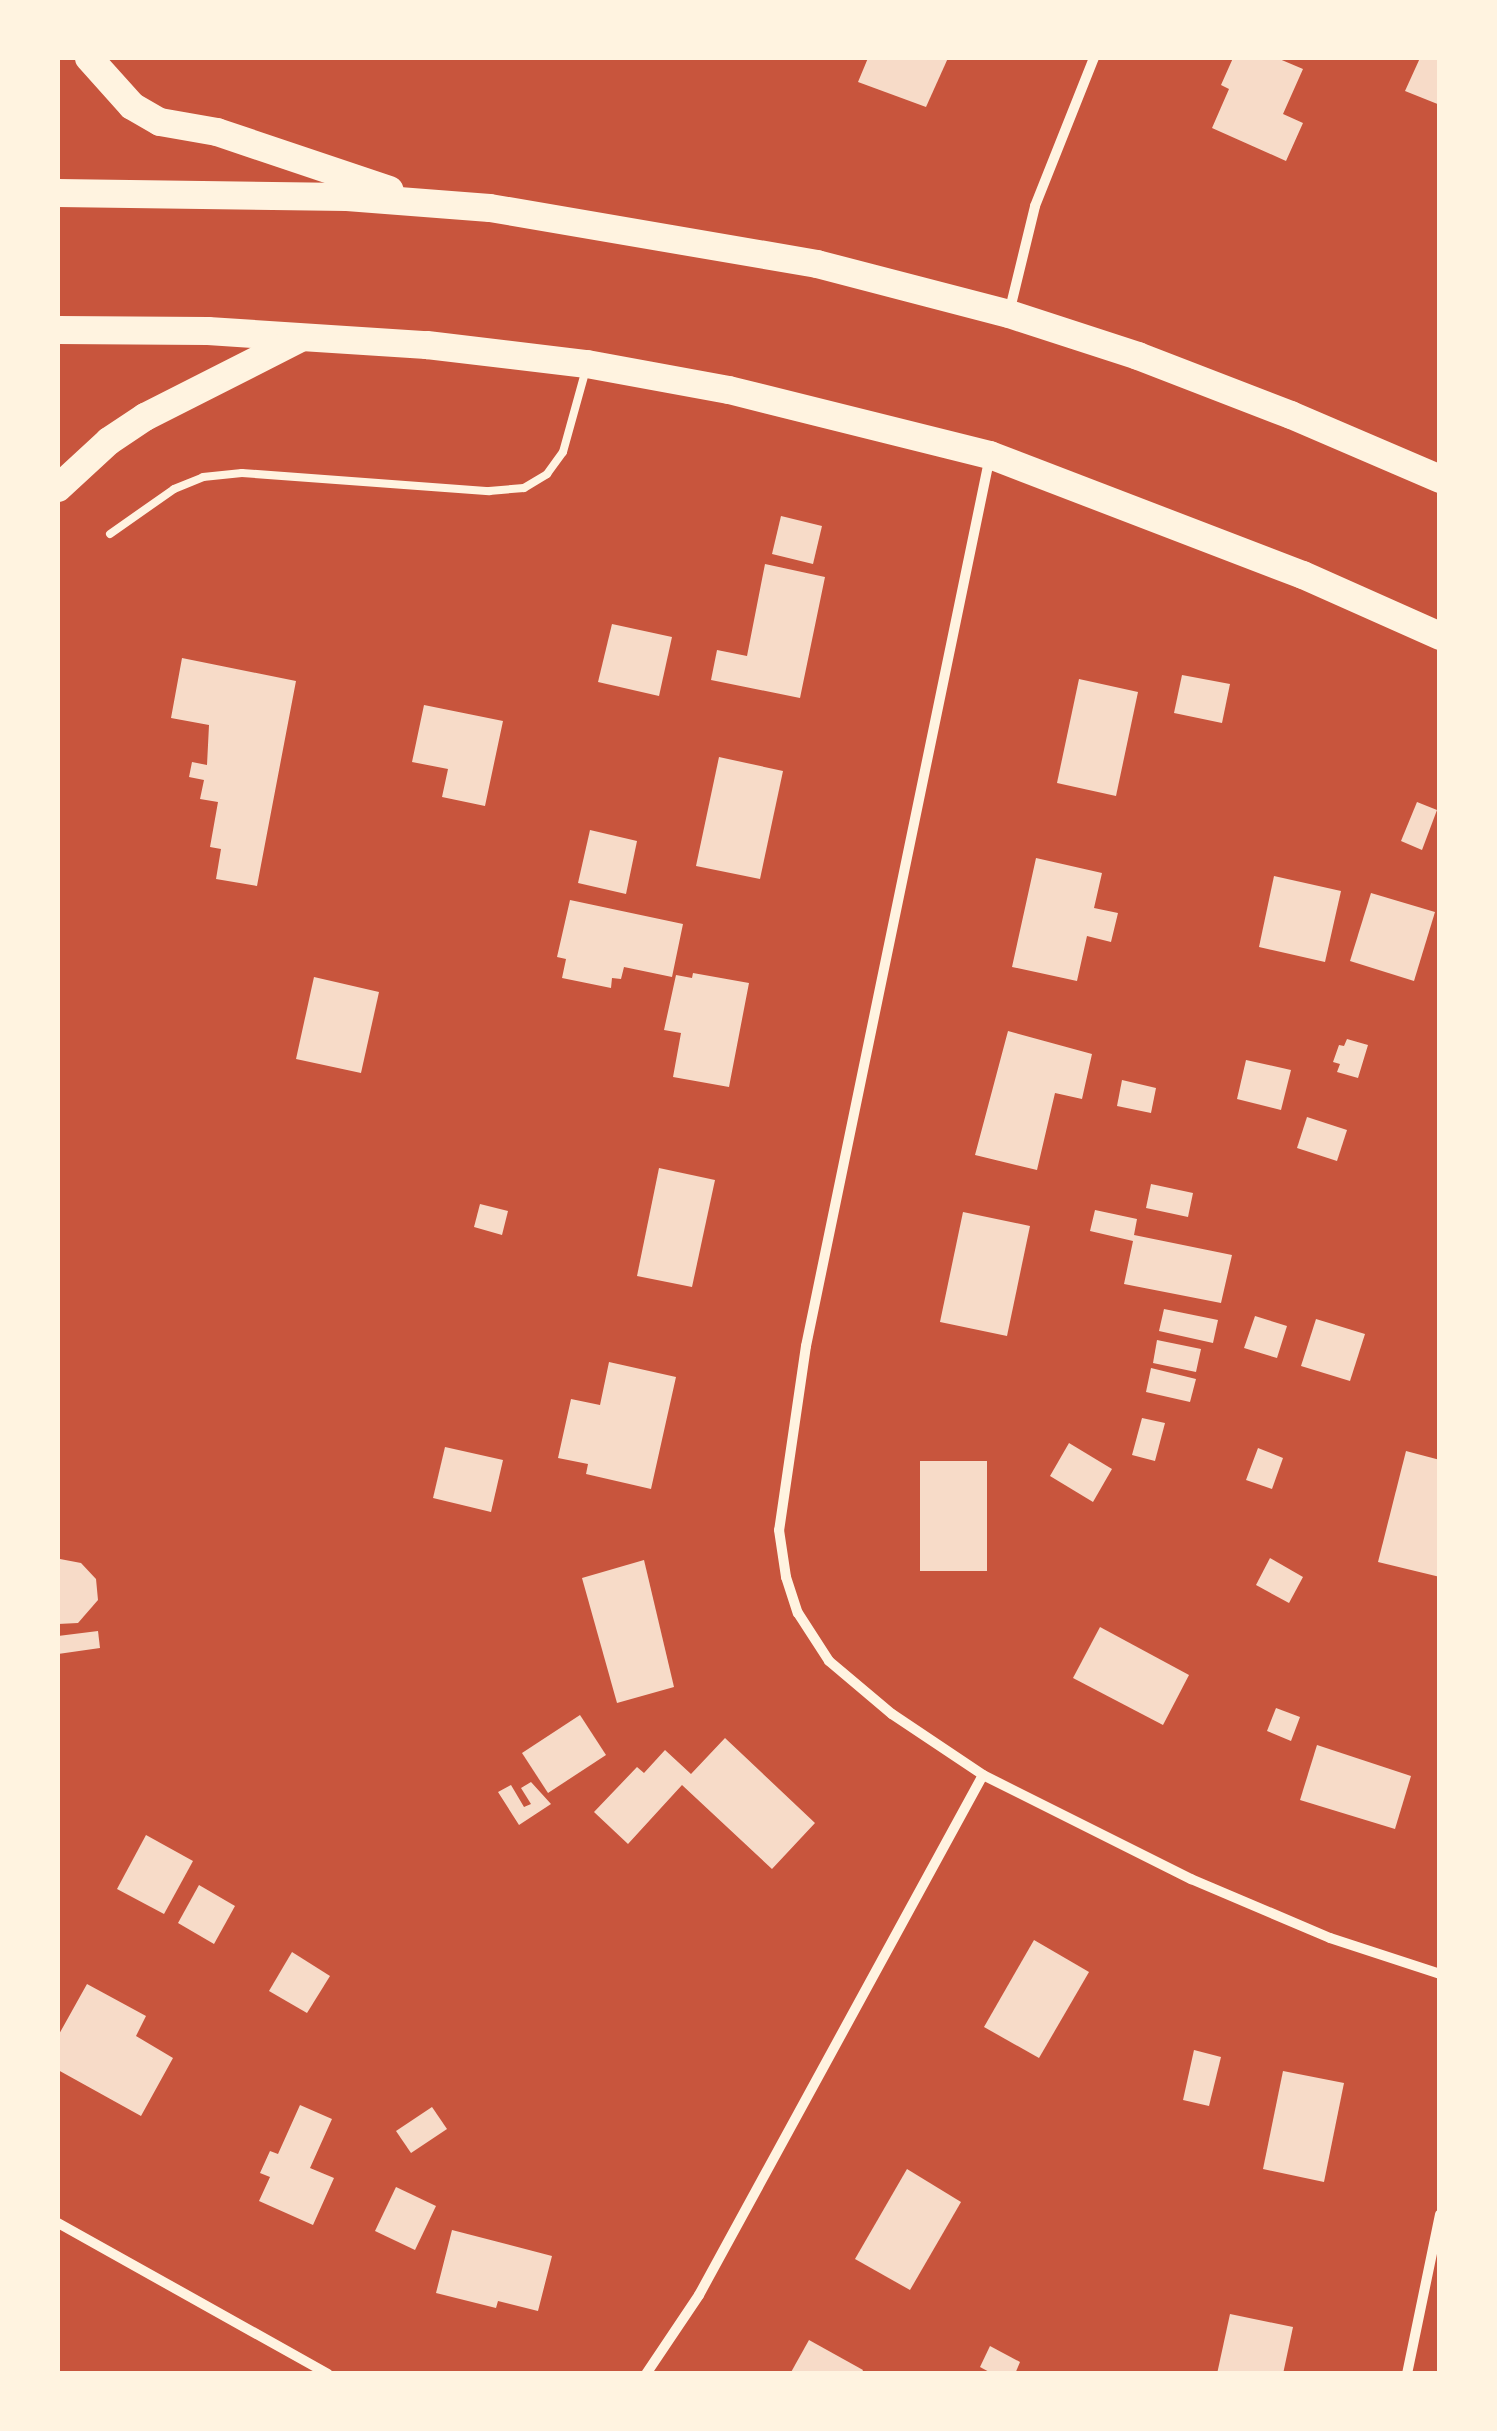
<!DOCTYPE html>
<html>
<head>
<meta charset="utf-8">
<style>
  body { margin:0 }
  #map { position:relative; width:1497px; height:2431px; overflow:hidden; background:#c8553d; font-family:Arial,sans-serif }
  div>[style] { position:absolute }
  .building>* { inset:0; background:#f7dbc8 }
  .service>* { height:8px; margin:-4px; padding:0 4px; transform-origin:4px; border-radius:4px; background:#fff3e0 }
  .minor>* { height:10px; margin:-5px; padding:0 5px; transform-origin:5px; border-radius:5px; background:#fff3e0 }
  .trunk>* { height:28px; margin:-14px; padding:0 14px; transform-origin:14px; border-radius:14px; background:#fff3e0 }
  span { translate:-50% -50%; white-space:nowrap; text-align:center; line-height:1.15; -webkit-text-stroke:10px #fff3e0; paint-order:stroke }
  .frame { position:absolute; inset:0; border:60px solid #fff3e0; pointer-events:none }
</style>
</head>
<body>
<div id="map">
  <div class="building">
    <div style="clip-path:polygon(868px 58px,948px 58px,926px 107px,858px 82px)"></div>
    <div style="clip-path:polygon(1233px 58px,1277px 58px,1303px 69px,1283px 114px,1303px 123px,1286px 161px,1212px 128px,1229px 89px,1221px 85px)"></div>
    <div style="clip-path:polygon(1420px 58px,1440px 58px,1440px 105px,1405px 91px)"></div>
    <div style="clip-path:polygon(781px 516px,822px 526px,813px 564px,772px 554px)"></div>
    <div style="clip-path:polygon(765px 564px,825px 577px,800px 698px,711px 680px,717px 650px,747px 656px)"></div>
    <div style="clip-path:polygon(612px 624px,672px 637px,659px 696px,598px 682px)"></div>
    <div style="clip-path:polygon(182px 658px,296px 681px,257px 886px,216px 879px,221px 849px,210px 847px,218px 802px,200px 799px,204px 780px,189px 777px,192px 762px,207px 765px,209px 725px,171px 718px)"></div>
    <div style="clip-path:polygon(1182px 675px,1230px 684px,1222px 723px,1174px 713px)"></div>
    <div style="clip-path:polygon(1079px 679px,1138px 692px,1116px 796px,1057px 783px)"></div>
    <div style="clip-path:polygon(424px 705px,503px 721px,485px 806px,442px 797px,448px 769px,412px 762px)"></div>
    <div style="clip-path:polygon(719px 757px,783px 771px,760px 879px,696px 866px)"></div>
    <div style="clip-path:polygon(1417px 802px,1437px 810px,1422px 850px,1401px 841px)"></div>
    <div style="clip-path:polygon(590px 830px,637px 841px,626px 894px,578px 883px)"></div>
    <div style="clip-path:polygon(1036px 858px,1102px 873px,1094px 908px,1118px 913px,1111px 942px,1087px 936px,1077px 981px,1012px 967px)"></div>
    <div style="clip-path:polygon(1274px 876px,1341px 891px,1325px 962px,1259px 947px)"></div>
    <div style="clip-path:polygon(1371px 893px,1435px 912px,1414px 981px,1350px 961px)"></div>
    <div style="clip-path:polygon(570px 900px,683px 924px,672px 977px,624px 967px,621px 979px,612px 978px,611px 988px,562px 978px,566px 959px,557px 957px)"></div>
    <div style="clip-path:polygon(693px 973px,749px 983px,729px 1087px,673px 1077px,681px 1033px,664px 1030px,676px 975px,692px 978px)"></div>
    <div style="clip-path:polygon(314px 977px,379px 992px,361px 1073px,296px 1059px)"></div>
    <div style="clip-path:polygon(1008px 1031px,1092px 1054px,1082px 1099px,1055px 1093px,1037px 1170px,975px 1155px)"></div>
    <div style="clip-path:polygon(1347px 1039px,1368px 1045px,1358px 1078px,1337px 1072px,1340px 1064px,1333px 1062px,1339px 1045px,1344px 1046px)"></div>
    <div style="clip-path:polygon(1246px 1060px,1291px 1070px,1281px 1110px,1237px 1099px)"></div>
    <div style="clip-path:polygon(1122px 1080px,1156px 1088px,1151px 1113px,1117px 1106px)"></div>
    <div style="clip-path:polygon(1307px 1117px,1347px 1130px,1337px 1161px,1297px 1148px)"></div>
    <div style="clip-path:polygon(659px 1168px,715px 1180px,692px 1287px,637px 1276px)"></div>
    <div style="clip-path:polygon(1151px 1184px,1193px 1193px,1188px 1217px,1146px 1208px)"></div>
    <div style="clip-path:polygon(480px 1204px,508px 1211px,502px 1235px,474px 1227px)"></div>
    <div style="clip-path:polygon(1095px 1210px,1137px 1219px,1134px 1235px,1232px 1255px,1221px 1303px,1124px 1284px,1133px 1241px,1090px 1231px)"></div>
    <div style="clip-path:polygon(963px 1212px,1030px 1226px,1007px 1336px,940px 1322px)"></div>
    <div style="clip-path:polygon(1164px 1309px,1218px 1320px,1213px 1343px,1159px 1331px)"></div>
    <div style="clip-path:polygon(1255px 1316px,1287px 1326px,1277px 1358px,1244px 1348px)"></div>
    <div style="clip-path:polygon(1316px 1319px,1365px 1334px,1350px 1381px,1301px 1366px)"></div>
    <div style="clip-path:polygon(1157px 1340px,1201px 1349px,1196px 1372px,1153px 1363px)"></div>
    <div style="clip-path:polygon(609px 1362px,676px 1377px,651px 1489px,586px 1474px,588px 1464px,558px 1458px,571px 1399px,600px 1405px)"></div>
    <div style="clip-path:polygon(1151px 1368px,1196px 1379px,1190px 1402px,1146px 1392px)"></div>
    <div style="clip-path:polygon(1142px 1418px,1165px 1423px,1155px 1461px,1132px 1455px)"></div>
    <div style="clip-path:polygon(1069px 1443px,1112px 1469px,1093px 1502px,1050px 1476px)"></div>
    <div style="clip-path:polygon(445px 1447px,503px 1460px,491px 1512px,433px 1498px)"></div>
    <div style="clip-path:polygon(1258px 1448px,1283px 1458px,1272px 1489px,1246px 1480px)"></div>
    <div style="clip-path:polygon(1406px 1451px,1440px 1460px,1440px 1577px,1378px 1562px)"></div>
    <div style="clip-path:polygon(920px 1461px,987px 1461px,987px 1571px,920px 1571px)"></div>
    <div style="clip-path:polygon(1270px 1558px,1303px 1577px,1289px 1603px,1256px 1585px)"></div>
    <div style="clip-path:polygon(60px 1559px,81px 1563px,96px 1579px,98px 1600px,78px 1623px,58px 1624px)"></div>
    <div style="clip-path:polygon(644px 1560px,674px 1687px,617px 1703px,582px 1578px)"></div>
    <div style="clip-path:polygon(1100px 1627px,1189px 1675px,1163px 1725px,1073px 1678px)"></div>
    <div style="clip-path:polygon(98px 1631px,100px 1648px,58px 1654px,58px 1636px)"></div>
    <div style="clip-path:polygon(1276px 1708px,1300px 1717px,1291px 1741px,1267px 1731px)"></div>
    <div style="clip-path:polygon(580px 1715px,606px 1755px,548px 1793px,522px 1753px)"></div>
    <div style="clip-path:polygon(725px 1738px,815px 1823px,772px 1869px,682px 1785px,628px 1844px,594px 1812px,637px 1767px,644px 1773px,665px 1750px,691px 1774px)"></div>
    <div style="clip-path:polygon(1317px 1745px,1411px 1776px,1395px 1829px,1300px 1800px)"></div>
    <div style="clip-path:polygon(531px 1782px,551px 1804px,519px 1825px,498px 1792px,511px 1785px,524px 1807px,531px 1804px,521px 1788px)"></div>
    <div style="clip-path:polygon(146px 1835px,193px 1861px,164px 1914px,117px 1889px)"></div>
    <div style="clip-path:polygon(199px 1885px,235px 1906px,214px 1944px,178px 1923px)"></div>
    <div style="clip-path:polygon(1034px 1940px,1089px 1972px,1039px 2058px,984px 2027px)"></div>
    <div style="clip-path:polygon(292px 1952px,330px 1976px,307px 2013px,269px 1991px)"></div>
    <div style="clip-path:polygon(87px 1984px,146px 2016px,136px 2036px,173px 2058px,141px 2116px,58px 2070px,58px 2036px)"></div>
    <div style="clip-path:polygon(1194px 2050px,1221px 2057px,1209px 2106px,1183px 2100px)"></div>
    <div style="clip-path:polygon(1283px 2071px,1344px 2083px,1324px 2182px,1263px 2169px)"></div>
    <div style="clip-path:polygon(300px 2105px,332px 2119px,310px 2168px,334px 2178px,313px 2225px,259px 2201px,270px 2177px,260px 2173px,270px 2151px,278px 2154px)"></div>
    <div style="clip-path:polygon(432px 2107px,447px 2129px,411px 2153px,396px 2131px)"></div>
    <div style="clip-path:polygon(907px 2169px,961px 2202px,910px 2290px,855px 2259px)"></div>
    <div style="clip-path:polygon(396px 2187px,436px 2206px,415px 2250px,375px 2231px)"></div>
    <div style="clip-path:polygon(452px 2230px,552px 2256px,538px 2311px,498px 2301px,496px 2308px,436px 2293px)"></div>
    <div style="clip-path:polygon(1230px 2314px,1293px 2327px,1283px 2374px,1217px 2374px)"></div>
    <div style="clip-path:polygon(809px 2340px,863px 2370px,861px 2374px,790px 2374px)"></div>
    <div style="clip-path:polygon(990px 2346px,1020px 2362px,1015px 2374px,993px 2374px,980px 2367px)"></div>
  </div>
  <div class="service">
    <div style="left:110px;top:534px;width:78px;rotate:-35.1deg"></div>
    <div style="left:174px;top:489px;width:31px;rotate:-22deg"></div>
    <div style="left:203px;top:477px;width:39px;rotate:-6deg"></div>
    <div style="left:242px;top:473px;width:248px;rotate:4.2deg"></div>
    <div style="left:489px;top:491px;width:35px;rotate:-5deg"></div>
    <div style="left:524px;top:488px;width:27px;rotate:-31deg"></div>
    <div style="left:547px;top:474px;width:27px;rotate:-54deg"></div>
    <div style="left:563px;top:452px;width:86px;rotate:-74.5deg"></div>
  </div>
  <div class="minor">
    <div style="left:1009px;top:313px;width:110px;rotate:-76.3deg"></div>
    <div style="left:1035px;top:206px;width:159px;rotate:-68.3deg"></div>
    <div style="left:990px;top:456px;width:909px;rotate:101.68deg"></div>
    <div style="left:806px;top:1346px;width:186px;rotate:98.3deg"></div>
    <div style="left:779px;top:1530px;width:48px;rotate:81.5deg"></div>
    <div style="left:786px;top:1577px;width:38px;rotate:72deg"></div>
    <div style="left:798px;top:1613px;width:57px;rotate:57.1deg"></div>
    <div style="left:829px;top:1661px;width:82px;rotate:40.1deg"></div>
    <div style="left:892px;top:1714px;width:110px;rotate:33.8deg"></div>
    <div style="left:983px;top:1775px;width:233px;rotate:26.6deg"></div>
    <div style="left:1191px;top:1879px;width:151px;rotate:23deg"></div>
    <div style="left:1330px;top:1938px;width:116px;rotate:18.1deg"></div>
    <div style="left:58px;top:2223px;width:309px;rotate:29.2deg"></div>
    <div style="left:646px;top:2374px;width:95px;rotate:-56.1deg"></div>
    <div style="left:699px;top:2295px;width:592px;rotate:-61.36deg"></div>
    <div style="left:1407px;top:2374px;width:163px;rotate:-78.3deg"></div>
  </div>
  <div class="trunk">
    <div style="left:89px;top:58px;width:64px;rotate:48.1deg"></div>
    <div style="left:132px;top:106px;width:32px;rotate:30deg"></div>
    <div style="left:160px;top:122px;width:58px;rotate:10deg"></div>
    <div style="left:217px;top:132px;width:182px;rotate:18.6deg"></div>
    <div style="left:58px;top:193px;width:289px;rotate:0.8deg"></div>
    <div style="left:347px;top:197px;width:143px;rotate:4.4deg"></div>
    <div style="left:490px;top:208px;width:332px;rotate:9.7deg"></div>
    <div style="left:817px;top:264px;width:198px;rotate:14.6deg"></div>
    <div style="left:1009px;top:314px;width:136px;rotate:18deg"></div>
    <div style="left:1138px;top:356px;width:164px;rotate:21.1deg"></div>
    <div style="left:1291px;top:415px;width:162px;rotate:23.2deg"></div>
    <div style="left:58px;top:330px;width:150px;rotate:0.4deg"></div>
    <div style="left:208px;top:331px;width:219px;rotate:3.7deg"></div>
    <div style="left:427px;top:345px;width:161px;rotate:6.8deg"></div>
    <div style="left:587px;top:364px;width:144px;rotate:10.4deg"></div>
    <div style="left:729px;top:390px;width:269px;rotate:14deg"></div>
    <div style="left:990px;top:455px;width:335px;rotate:21deg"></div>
    <div style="left:1303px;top:575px;width:150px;rotate:24deg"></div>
    <div style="left:58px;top:488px;width:69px;rotate:-42.7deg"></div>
    <div style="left:109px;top:441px;width:43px;rotate:-33.7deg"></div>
    <div style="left:145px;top:417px;width:175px;rotate:-26.9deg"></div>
  </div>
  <div class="frame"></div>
</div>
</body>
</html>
